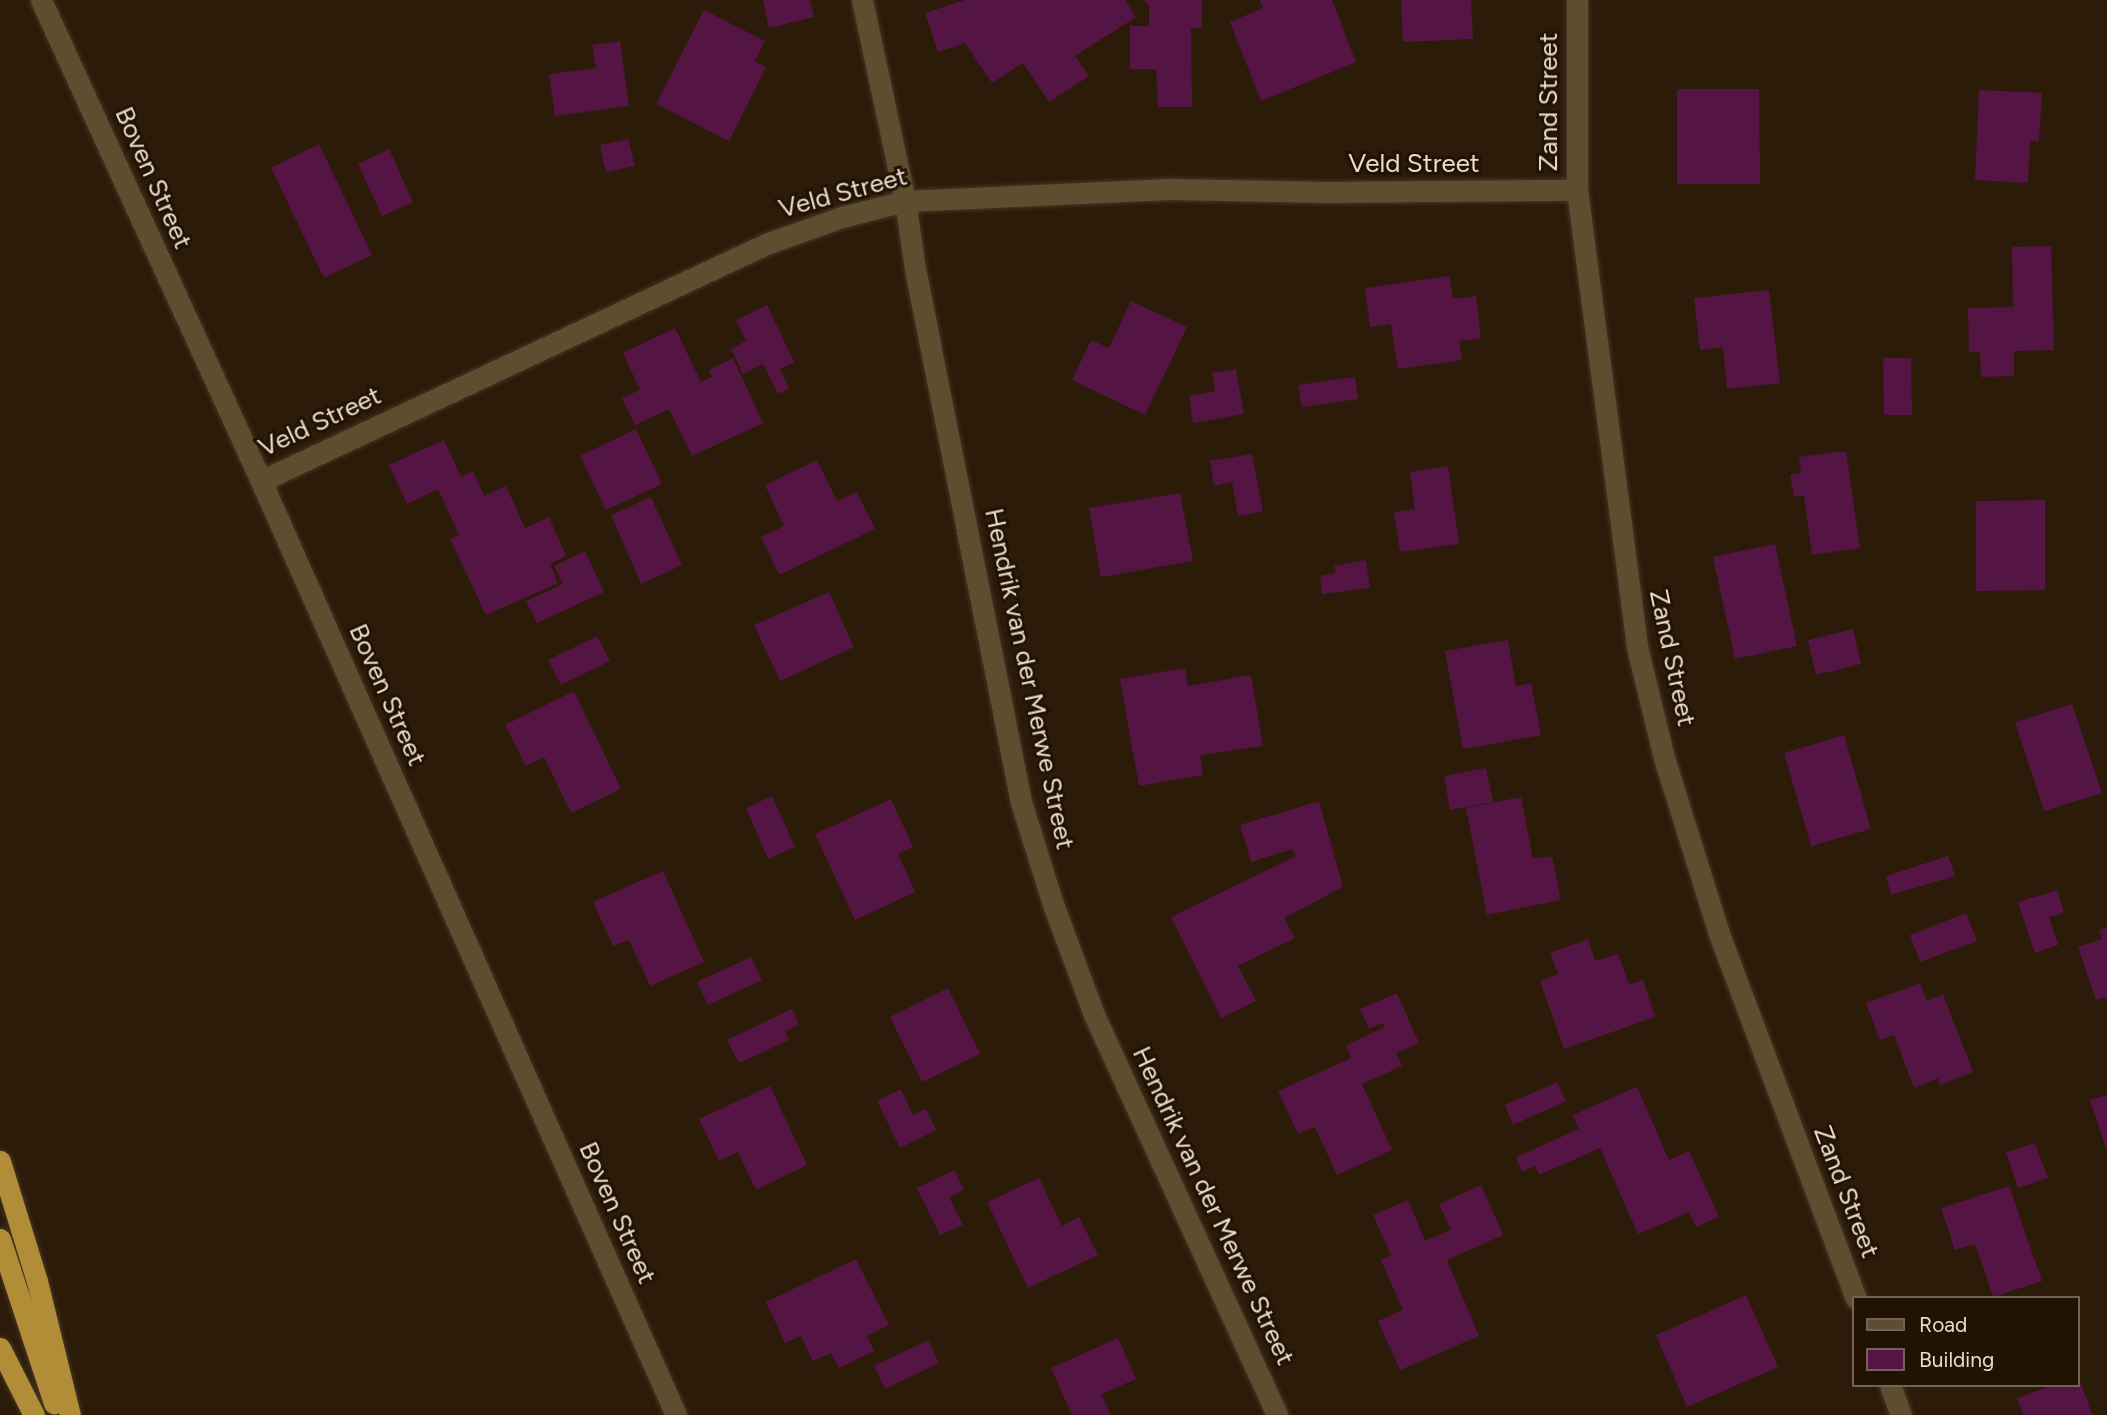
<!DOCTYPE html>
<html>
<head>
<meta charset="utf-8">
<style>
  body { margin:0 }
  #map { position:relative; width:2107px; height:1415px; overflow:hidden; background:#2c1b09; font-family:Figtree,sans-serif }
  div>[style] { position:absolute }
  .building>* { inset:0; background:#541545 }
  .roads { filter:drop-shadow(0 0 2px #463625) drop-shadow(0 0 2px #463625) }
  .street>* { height:21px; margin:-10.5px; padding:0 10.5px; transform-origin:10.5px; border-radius:10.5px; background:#5c4e2f }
  .highway>* { height:21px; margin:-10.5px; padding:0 10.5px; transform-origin:10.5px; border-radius:10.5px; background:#b18d38 }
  span { translate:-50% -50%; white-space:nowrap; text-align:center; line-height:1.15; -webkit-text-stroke:6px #221202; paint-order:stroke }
  .street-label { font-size:26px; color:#e8dcd1 }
  .legend { position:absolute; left:1852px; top:1296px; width:228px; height:91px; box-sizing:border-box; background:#221202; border:2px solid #716355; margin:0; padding:9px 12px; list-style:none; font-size:21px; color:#e8dcd1 }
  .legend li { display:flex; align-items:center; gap:14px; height:35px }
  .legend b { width:35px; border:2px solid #716355 }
</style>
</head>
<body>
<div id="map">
  <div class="building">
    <div style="clip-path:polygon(763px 0,810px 0,814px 17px,769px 28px)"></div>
    <div style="clip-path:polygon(965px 0,1125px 0,1136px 17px,1075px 56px,1089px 76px,1049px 102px,1023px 63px,992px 83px,965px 43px,938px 52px,925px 13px)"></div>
    <div style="clip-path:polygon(1143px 0,1202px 0,1202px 28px,1191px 28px,1192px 107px,1158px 107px,1156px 69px,1130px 69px,1130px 26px,1149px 26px,1149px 5px)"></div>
    <div style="clip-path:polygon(1260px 0,1332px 0,1356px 62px,1261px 101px,1230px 22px,1263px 8px)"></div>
    <div style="clip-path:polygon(1401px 0,1471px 0,1473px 39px,1403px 42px)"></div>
    <div style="clip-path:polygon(704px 10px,765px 41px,755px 61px,766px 67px,729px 141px,656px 104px)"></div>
    <div style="clip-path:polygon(620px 41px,629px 106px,555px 116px,549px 74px,596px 68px,592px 45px)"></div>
    <div style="clip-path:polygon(1677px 89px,1759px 89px,1760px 184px,1677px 184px)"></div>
    <div style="clip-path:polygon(1979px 90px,2042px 93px,2039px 142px,2030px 141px,2028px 183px,1975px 180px)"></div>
    <div style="clip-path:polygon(628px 139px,635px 166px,606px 172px,600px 145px)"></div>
    <div style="clip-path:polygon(319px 144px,372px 255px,324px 278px,271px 168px)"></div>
    <div style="clip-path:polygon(389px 149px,413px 202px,382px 216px,358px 164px)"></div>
    <div style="clip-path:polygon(2051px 246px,2054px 350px,2014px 351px,2014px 376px,1981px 377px,1980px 352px,1969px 352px,1968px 308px,2013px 307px,2012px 247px)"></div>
    <div style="clip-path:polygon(1449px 276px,1453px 299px,1476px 296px,1481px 338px,1459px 341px,1462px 360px,1398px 369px,1391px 324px,1370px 327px,1365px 288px)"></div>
    <div style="clip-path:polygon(1769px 290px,1780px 383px,1727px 389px,1723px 347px,1700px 350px,1694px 298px)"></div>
    <div style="clip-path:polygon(1131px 301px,1187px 327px,1145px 415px,1072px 380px,1091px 340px,1109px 348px)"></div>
    <div style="clip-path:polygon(767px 305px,794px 362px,780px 369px,789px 388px,778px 394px,763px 364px,743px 374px,731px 349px,746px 341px,736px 320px)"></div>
    <div style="clip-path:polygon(675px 328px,701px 382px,712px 377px,709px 370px,733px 358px,763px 423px,692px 456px,669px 409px,635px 425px,622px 398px,640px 390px,623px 353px)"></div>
    <div style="clip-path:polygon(1883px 358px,1911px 358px,1912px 415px,1884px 415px)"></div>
    <div style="clip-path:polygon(1236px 369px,1244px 414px,1193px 423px,1189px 396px,1215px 391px,1212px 373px)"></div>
    <div style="clip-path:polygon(1355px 377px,1358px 399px,1302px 407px,1298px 385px)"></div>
    <div style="clip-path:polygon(636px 429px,662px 484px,606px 510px,580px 456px)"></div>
    <div style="clip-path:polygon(444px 440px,461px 477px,473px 471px,484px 496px,506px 486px,525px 528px,549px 517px,566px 556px,550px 564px,558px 583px,486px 615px,450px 539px,459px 535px,438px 489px,407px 504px,389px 465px)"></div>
    <div style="clip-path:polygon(1846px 451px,1860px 548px,1812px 555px,1804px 495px,1794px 497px,1790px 475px,1801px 473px,1799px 457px)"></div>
    <div style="clip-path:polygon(1252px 454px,1263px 511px,1238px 516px,1232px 482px,1214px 486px,1210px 461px)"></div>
    <div style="clip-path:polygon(817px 460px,837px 501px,857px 492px,875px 529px,779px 575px,761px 537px,784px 526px,765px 485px)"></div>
    <div style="clip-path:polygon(1448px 466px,1459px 544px,1400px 552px,1394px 512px,1415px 509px,1410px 472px)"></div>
    <div style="clip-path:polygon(1180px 493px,1193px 561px,1101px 577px,1089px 508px)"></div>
    <div style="clip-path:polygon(651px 497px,682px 565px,641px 584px,611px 515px)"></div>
    <div style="clip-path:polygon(2045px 500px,2045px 590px,1976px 591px,1976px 501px)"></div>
    <div style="clip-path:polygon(1775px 544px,1797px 646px,1735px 659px,1713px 557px)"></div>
    <div style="clip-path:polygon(585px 551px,604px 592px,537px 623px,526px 601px,563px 584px,554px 566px)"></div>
    <div style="clip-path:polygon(1366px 560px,1370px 588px,1322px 594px,1320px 576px,1336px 573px,1334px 566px)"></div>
    <div style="clip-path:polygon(829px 592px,854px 647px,780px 681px,754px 625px)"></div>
    <div style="clip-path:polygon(1853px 629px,1861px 664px,1816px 675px,1808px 640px)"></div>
    <div style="clip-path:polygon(597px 636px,610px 661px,561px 685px,548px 660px)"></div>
    <div style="clip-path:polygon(1508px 640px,1516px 686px,1531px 683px,1541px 735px,1463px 749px,1445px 651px)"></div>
    <div style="clip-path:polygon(1185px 668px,1188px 686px,1251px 675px,1263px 746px,1200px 755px,1203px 775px,1139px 786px,1120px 679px)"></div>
    <div style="clip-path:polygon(574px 691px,621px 789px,571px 813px,544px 757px,526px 766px,505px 725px)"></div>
    <div style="clip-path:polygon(2072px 704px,2102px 793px,2044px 811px,2015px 722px)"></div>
    <div style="clip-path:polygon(1844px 735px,1871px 829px,1811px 846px,1784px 753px)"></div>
    <div style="clip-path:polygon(1486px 768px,1493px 802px,1450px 810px,1444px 776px)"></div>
    <div style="clip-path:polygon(772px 796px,795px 847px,768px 859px,746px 808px)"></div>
    <div style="clip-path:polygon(1521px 797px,1533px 859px,1552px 856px,1561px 900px,1487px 915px,1466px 808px)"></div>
    <div style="clip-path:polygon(891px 799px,913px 847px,898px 854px,915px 892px,855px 920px,815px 834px)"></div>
    <div style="clip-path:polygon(1319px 801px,1343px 887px,1284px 918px,1295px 938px,1238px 966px,1256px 1001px,1221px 1018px,1171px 917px,1296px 856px,1292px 849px,1251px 862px,1240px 825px)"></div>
    <div style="clip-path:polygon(1948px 856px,1955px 876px,1891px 895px,1886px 876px)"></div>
    <div style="clip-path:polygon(663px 871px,704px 962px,650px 986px,629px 940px,613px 946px,593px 902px)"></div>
    <div style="clip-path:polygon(2057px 890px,2064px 913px,2049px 917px,2058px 945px,2035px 953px,2018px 902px)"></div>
    <div style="clip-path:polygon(1966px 913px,1977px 941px,1920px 962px,1910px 935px)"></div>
    <div style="clip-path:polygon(2107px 927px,2107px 997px,2096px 1000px,2078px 947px,2102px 939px,2099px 930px)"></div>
    <div style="clip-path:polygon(1588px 939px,1595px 961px,1618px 954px,1629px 984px,1643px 980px,1655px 1017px,1564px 1049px,1540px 981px,1558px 974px,1550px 953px)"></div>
    <div style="clip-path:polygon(751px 957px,762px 980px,708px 1005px,697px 982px)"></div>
    <div style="clip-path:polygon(1920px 983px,1927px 1001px,1943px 994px,1973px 1072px,1940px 1085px,1938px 1078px,1914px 1088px,1894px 1035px,1880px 1040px,1866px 1003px)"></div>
    <div style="clip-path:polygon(948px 988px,980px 1054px,922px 1082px,890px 1017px)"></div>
    <div style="clip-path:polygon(1397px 993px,1419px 1043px,1396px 1053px,1402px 1066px,1362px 1084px,1392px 1150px,1337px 1175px,1315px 1127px,1298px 1134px,1278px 1091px,1351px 1058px,1346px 1045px,1385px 1027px,1383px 1023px,1369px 1029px,1360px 1009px)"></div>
    <div style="clip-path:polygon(792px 1009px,799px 1025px,785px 1031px,789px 1040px,739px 1063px,727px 1040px)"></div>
    <div style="clip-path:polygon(1557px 1082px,1566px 1101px,1513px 1125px,1505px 1105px)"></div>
    <div style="clip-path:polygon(770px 1086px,807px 1165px,756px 1190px,738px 1152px,719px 1161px,699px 1119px)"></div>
    <div style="clip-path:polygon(1637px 1087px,1669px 1160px,1689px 1151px,1719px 1217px,1696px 1227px,1689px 1212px,1638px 1234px,1600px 1148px,1539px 1175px,1535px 1166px,1522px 1172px,1516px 1157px,1579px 1129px,1573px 1115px)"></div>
    <div style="clip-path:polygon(901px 1089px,913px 1115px,926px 1109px,936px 1130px,900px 1148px,877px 1101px)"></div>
    <div style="clip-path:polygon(2107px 1095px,2107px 1149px,2106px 1149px,2090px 1100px)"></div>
    <div style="clip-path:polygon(2035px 1143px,2048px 1178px,2018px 1188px,2006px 1152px)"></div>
    <div style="clip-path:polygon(954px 1170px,964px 1190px,949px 1197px,963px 1225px,940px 1235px,917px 1188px)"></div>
    <div style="clip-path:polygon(1039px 1178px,1062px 1226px,1079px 1217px,1098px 1255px,1028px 1288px,987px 1202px)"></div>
    <div style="clip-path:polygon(1481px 1185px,1503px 1235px,1447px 1260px,1479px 1336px,1400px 1370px,1378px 1321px,1403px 1310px,1381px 1260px,1391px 1255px,1373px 1215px,1408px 1200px,1425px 1241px,1451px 1230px,1439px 1204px)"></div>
    <div style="clip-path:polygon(2009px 1186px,2042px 1281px,1993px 1297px,1975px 1244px,1955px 1250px,1941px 1208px)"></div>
    <div style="clip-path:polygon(856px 1259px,889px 1325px,867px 1336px,874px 1351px,839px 1368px,831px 1353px,813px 1361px,801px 1336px,785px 1343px,766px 1302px)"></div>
    <div style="clip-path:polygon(1746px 1295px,1778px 1367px,1687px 1407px,1656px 1335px)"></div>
    <div style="clip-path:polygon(1118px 1338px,1136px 1379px,1101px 1394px,1111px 1415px,1072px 1415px,1051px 1368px)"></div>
    <div style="clip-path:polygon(928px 1340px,939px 1363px,885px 1389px,874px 1366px)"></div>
    <div style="clip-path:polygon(2078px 1375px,2092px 1415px,2023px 1415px,2017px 1398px,2054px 1385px,2077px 1385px)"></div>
  </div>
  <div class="roads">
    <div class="street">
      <div style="left:41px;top:0;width:529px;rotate:65.42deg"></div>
      <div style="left:261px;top:481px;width:1022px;rotate:66.04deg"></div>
      <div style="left:862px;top:0;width:206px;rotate:77.9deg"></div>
      <div style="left:905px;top:201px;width:69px;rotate:81.6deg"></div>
      <div style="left:915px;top:269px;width:543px;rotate:78.75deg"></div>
      <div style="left:1021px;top:802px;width:110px;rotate:72.6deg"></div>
      <div style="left:1054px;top:907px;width:117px;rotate:69.6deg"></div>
      <div style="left:1095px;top:1017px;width:438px;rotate:65.4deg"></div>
      <div style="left:1577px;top:0;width:190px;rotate:90deg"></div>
      <div style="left:1577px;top:190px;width:461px;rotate:82.5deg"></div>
      <div style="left:1637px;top:647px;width:114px;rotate:76.3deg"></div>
      <div style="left:1664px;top:758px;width:184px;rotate:72.6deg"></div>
      <div style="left:1719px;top:934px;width:389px;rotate:69.4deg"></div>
      <div style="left:261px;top:481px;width:558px;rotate:-25.14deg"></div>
      <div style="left:766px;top:244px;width:81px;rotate:-19.6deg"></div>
      <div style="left:842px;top:217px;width:65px;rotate:-14.3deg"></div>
      <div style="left:905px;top:201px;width:264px;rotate:-2.6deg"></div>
      <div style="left:1169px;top:189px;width:158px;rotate:1.1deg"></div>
      <div style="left:1327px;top:192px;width:250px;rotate:-0.5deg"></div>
      <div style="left:1890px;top:1385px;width:32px;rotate:70deg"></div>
    </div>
    <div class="highway">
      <div style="left:0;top:1161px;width:126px;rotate:72.9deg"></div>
      <div style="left:37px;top:1281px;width:138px;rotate:76.2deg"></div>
      <div style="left:0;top:1239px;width:173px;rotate:71.8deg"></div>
      <div style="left:0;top:1348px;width:75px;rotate:63.1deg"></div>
    </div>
  </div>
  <div class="street-label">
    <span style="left:1549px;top:102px;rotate:-90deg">Zand Street</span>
    <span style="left:1414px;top:164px">Veld Street</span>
    <span style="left:153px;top:178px;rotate:66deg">Boven Street</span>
    <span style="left:843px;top:193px;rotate:-15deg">Veld Street</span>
    <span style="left:320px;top:422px;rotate:-25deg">Veld Street</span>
    <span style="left:1672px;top:658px;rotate:78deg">Zand Street</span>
    <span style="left:1029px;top:679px;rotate:78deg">Hendrik van der Merwe Street</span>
    <span style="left:387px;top:695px;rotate:66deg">Boven Street</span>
    <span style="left:1846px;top:1192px;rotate:69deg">Zand Street</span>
    <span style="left:1213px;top:1206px;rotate:65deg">Hendrik van der Merwe Street</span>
    <span style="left:617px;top:1213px;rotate:66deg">Boven Street</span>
  </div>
  <ul class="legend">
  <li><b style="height:9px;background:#5c4e2f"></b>Road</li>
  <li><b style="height:19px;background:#541545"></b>Building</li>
  </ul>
</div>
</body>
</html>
